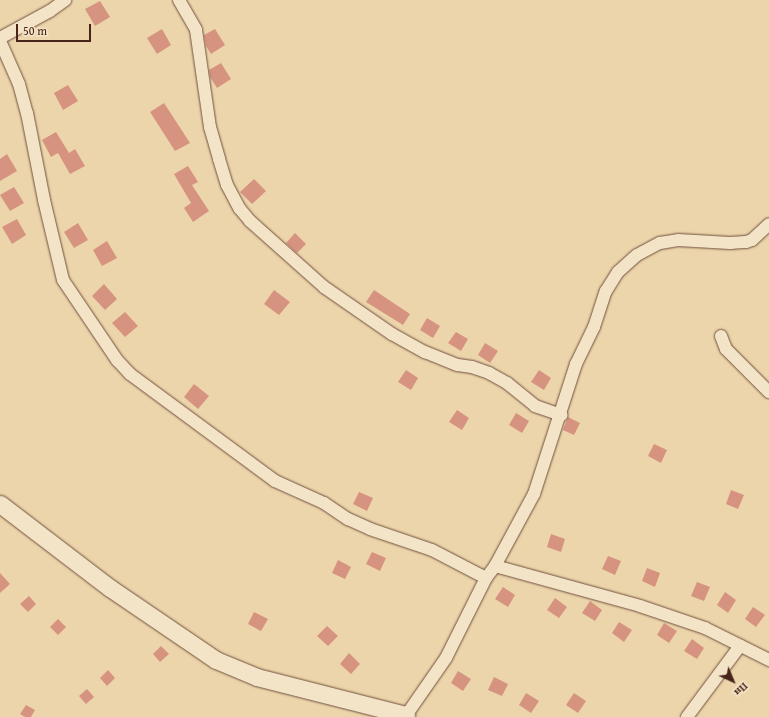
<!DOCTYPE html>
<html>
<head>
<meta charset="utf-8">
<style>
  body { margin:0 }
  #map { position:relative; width:769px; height:717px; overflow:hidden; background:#edd5ab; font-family:"Gentium Book Plus",serif }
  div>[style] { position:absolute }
  .building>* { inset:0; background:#d69380 }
  .roads { filter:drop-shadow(0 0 1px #70503d) drop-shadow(0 0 1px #70503d) }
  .street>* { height:12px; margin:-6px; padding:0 6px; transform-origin:6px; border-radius:6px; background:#f3e4c8 }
  .secondary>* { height:17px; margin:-8.5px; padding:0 8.5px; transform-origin:8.5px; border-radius:8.5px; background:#f3e4c8 }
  span { translate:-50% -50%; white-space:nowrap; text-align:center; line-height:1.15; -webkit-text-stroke:4px #f3e4c8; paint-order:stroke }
  .north { position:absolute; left:713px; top:661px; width:40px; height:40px; -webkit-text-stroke:3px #f3e4c8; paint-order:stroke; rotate:136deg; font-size:11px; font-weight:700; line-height:16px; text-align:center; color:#472418 }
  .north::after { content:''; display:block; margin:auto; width:14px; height:18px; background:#472418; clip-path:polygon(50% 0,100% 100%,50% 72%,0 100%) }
  .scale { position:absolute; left:16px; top:24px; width:75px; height:18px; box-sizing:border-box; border:2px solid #472418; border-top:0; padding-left:5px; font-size:12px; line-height:14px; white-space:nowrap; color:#472418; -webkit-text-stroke:3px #f3e4c8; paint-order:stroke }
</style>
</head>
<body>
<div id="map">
  <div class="building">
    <div style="clip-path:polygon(100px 1px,110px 17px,95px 26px,85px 9px)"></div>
    <div style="clip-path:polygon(162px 29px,171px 45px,157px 54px,147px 38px)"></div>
    <div style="clip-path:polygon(215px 29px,225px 45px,211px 54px,206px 46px,204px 35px)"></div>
    <div style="clip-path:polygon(221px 63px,231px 79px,217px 88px,210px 77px,209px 70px)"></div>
    <div style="clip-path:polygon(68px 85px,78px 101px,63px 110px,54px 93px)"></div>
    <div style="clip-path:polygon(164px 103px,190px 143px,175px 151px,150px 112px)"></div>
    <div style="clip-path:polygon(56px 132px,69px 153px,75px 149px,85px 166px,70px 174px,58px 153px,51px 157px,42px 140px)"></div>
    <div style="clip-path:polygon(7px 154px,17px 171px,0 181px,0 159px)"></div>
    <div style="clip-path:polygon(188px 166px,198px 182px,192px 185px,209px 211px,193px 222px,184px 208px,191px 203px,174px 174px)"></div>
    <div style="clip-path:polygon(254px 179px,266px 191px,252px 204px,240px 192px)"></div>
    <div style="clip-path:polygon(14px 187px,24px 203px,10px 211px,0 195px)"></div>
    <div style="clip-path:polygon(17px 219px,26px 235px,12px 244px,2px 227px)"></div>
    <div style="clip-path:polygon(78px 223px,88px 240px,74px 248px,64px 232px)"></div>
    <div style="clip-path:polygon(295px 233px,306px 244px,297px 253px,286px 243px)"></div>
    <div style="clip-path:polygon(107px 241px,117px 258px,102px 266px,93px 250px)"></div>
    <div style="clip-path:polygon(104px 284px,117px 299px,105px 310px,92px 296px)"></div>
    <div style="clip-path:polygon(274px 290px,290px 302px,279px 315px,264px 304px)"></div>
    <div style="clip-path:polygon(374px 290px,410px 314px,403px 325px,366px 302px)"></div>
    <div style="clip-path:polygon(125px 312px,138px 326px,125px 337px,112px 323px)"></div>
    <div style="clip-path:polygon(427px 318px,440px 326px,433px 338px,420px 330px)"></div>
    <div style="clip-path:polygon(456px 332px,468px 339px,461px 351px,448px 343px)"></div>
    <div style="clip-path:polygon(485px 343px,498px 351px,490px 363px,478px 355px)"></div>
    <div style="clip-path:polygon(406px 370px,418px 378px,411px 390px,398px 382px)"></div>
    <div style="clip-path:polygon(539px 370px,551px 378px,544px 390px,531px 382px)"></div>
    <div style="clip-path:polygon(194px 384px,209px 396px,198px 409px,184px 397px)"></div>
    <div style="clip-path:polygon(457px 410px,469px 418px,462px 430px,449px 422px)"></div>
    <div style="clip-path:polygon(516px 413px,529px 421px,522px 433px,509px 425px)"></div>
    <div style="clip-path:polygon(568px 417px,580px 423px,574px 435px,563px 430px)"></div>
    <div style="clip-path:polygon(654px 444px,667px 450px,661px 463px,648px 456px)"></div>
    <div style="clip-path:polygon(731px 490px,744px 495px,738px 509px,726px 504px)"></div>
    <div style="clip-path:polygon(359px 492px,373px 498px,367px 511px,353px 504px)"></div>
    <div style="clip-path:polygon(551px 534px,565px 539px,561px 552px,547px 547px)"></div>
    <div style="clip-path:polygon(372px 552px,386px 558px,380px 571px,366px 564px)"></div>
    <div style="clip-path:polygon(608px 556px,621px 561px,615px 575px,602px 569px)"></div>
    <div style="clip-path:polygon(338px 560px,351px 567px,345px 579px,332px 573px)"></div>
    <div style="clip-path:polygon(647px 568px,660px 573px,655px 587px,642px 581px)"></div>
    <div style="clip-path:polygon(0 573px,10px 584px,0 593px)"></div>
    <div style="clip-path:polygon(697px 582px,710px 587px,704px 601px,691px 596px)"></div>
    <div style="clip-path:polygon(503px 587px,515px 595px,508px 607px,495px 599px)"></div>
    <div style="clip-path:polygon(725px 592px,736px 600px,728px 613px,717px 605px)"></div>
    <div style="clip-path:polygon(29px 596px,36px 604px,28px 612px,20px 604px)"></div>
    <div style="clip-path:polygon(555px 598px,567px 607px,559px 618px,547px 610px)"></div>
    <div style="clip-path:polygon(590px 601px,602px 610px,595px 621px,582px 613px)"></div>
    <div style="clip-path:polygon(753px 607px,765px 615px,756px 627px,745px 619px)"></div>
    <div style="clip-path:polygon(254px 612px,268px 619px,261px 631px,248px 624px)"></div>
    <div style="clip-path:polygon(58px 619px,66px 627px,58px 635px,50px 627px)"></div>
    <div style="clip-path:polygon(619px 622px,632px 630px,624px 642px,612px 633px)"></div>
    <div style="clip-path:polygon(664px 623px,677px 631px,669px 643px,657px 635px)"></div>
    <div style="clip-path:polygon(327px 626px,338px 636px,328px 646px,317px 636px)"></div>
    <div style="clip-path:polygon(692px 639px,704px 648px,697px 659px,684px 651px)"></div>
    <div style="clip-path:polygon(161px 646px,169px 654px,160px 662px,153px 654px)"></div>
    <div style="clip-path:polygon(349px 653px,360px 664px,351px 674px,340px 664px)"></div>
    <div style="clip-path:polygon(108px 670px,115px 678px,107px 686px,100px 678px)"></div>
    <div style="clip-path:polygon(458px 671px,471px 679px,463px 691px,451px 683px)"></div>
    <div style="clip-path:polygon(494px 677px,508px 684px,502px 696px,488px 690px)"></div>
    <div style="clip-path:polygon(87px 689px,94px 697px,86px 704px,79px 696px)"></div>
    <div style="clip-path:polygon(526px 693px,539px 701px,531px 713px,519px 705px)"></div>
    <div style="clip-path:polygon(574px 693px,586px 701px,578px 713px,566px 705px)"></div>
    <div style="clip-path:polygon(26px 705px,35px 710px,31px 717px,25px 717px,20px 714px)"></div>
  </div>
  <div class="roads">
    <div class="street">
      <div style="left:179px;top:0;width:34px;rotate:60deg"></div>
      <div style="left:196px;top:30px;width:98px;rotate:81.8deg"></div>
      <div style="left:210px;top:127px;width:33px;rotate:74deg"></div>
      <div style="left:219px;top:159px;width:27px;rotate:73deg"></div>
      <div style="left:227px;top:185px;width:27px;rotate:62deg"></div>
      <div style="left:240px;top:209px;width:16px;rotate:50deg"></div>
      <div style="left:250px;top:221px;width:99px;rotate:41.7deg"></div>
      <div style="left:324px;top:287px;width:83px;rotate:34.7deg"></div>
      <div style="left:392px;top:334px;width:38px;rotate:29deg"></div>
      <div style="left:425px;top:352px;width:35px;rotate:22deg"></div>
      <div style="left:458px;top:365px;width:14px;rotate:8deg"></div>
      <div style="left:472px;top:367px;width:18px;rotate:19deg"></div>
      <div style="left:489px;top:373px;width:21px;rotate:29deg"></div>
      <div style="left:507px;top:383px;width:36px;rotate:39deg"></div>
      <div style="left:535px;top:406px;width:28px;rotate:19deg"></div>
      <div style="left:0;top:38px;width:57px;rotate:-28.4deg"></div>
      <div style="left:50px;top:11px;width:19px;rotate:-36deg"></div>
      <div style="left:0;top:41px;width:47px;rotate:66.2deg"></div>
      <div style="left:19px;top:84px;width:30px;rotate:75deg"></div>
      <div style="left:27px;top:113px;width:89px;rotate:78.9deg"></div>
      <div style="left:44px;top:200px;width:82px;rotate:76.6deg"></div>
      <div style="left:63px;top:280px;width:97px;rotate:56deg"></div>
      <div style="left:117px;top:360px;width:19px;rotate:47deg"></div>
      <div style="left:130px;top:374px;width:180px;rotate:36.4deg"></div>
      <div style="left:275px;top:481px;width:54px;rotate:24.2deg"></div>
      <div style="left:324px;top:503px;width:29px;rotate:34deg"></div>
      <div style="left:348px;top:519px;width:24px;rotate:24deg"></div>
      <div style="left:370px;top:529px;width:65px;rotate:18.7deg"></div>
      <div style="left:432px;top:550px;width:61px;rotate:27.4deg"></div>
      <div style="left:486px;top:578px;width:89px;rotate:116.6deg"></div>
      <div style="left:446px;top:658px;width:72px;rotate:124.8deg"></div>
      <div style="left:721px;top:336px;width:14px;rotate:69deg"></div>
      <div style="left:726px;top:349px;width:61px;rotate:45deg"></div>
      <div style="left:495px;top:566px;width:150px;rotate:15.4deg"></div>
      <div style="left:640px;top:606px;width:69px;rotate:18.7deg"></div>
      <div style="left:705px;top:628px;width:72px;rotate:26.6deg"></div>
      <div style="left:486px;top:578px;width:15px;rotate:-53deg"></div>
      <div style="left:495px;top:566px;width:82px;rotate:-61.6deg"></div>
      <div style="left:534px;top:494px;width:137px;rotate:-72.1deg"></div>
      <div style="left:576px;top:364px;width:41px;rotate:-64.1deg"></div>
      <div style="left:594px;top:327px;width:38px;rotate:-72deg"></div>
      <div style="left:606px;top:291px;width:22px;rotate:-58deg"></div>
      <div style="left:618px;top:272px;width:25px;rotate:-42deg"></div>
      <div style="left:637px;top:255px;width:26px;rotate:-28deg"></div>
      <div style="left:660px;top:243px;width:18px;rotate:-9deg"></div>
      <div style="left:678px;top:240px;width:52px;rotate:3.3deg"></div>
      <div style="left:730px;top:243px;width:16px;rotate:-4deg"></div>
      <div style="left:746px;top:242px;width:6px;rotate:-18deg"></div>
      <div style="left:752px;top:240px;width:23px;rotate:-43deg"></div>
      <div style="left:687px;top:717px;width:89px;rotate:-53.3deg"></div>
    </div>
    <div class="secondary">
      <div style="left:0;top:504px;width:138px;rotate:37.4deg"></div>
      <div style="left:110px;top:588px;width:128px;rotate:34.2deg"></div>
      <div style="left:216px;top:660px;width:44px;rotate:22.5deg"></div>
      <div style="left:257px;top:677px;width:154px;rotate:14.3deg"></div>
    </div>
  </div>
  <div class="north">Пн</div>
  <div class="scale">50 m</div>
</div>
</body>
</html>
